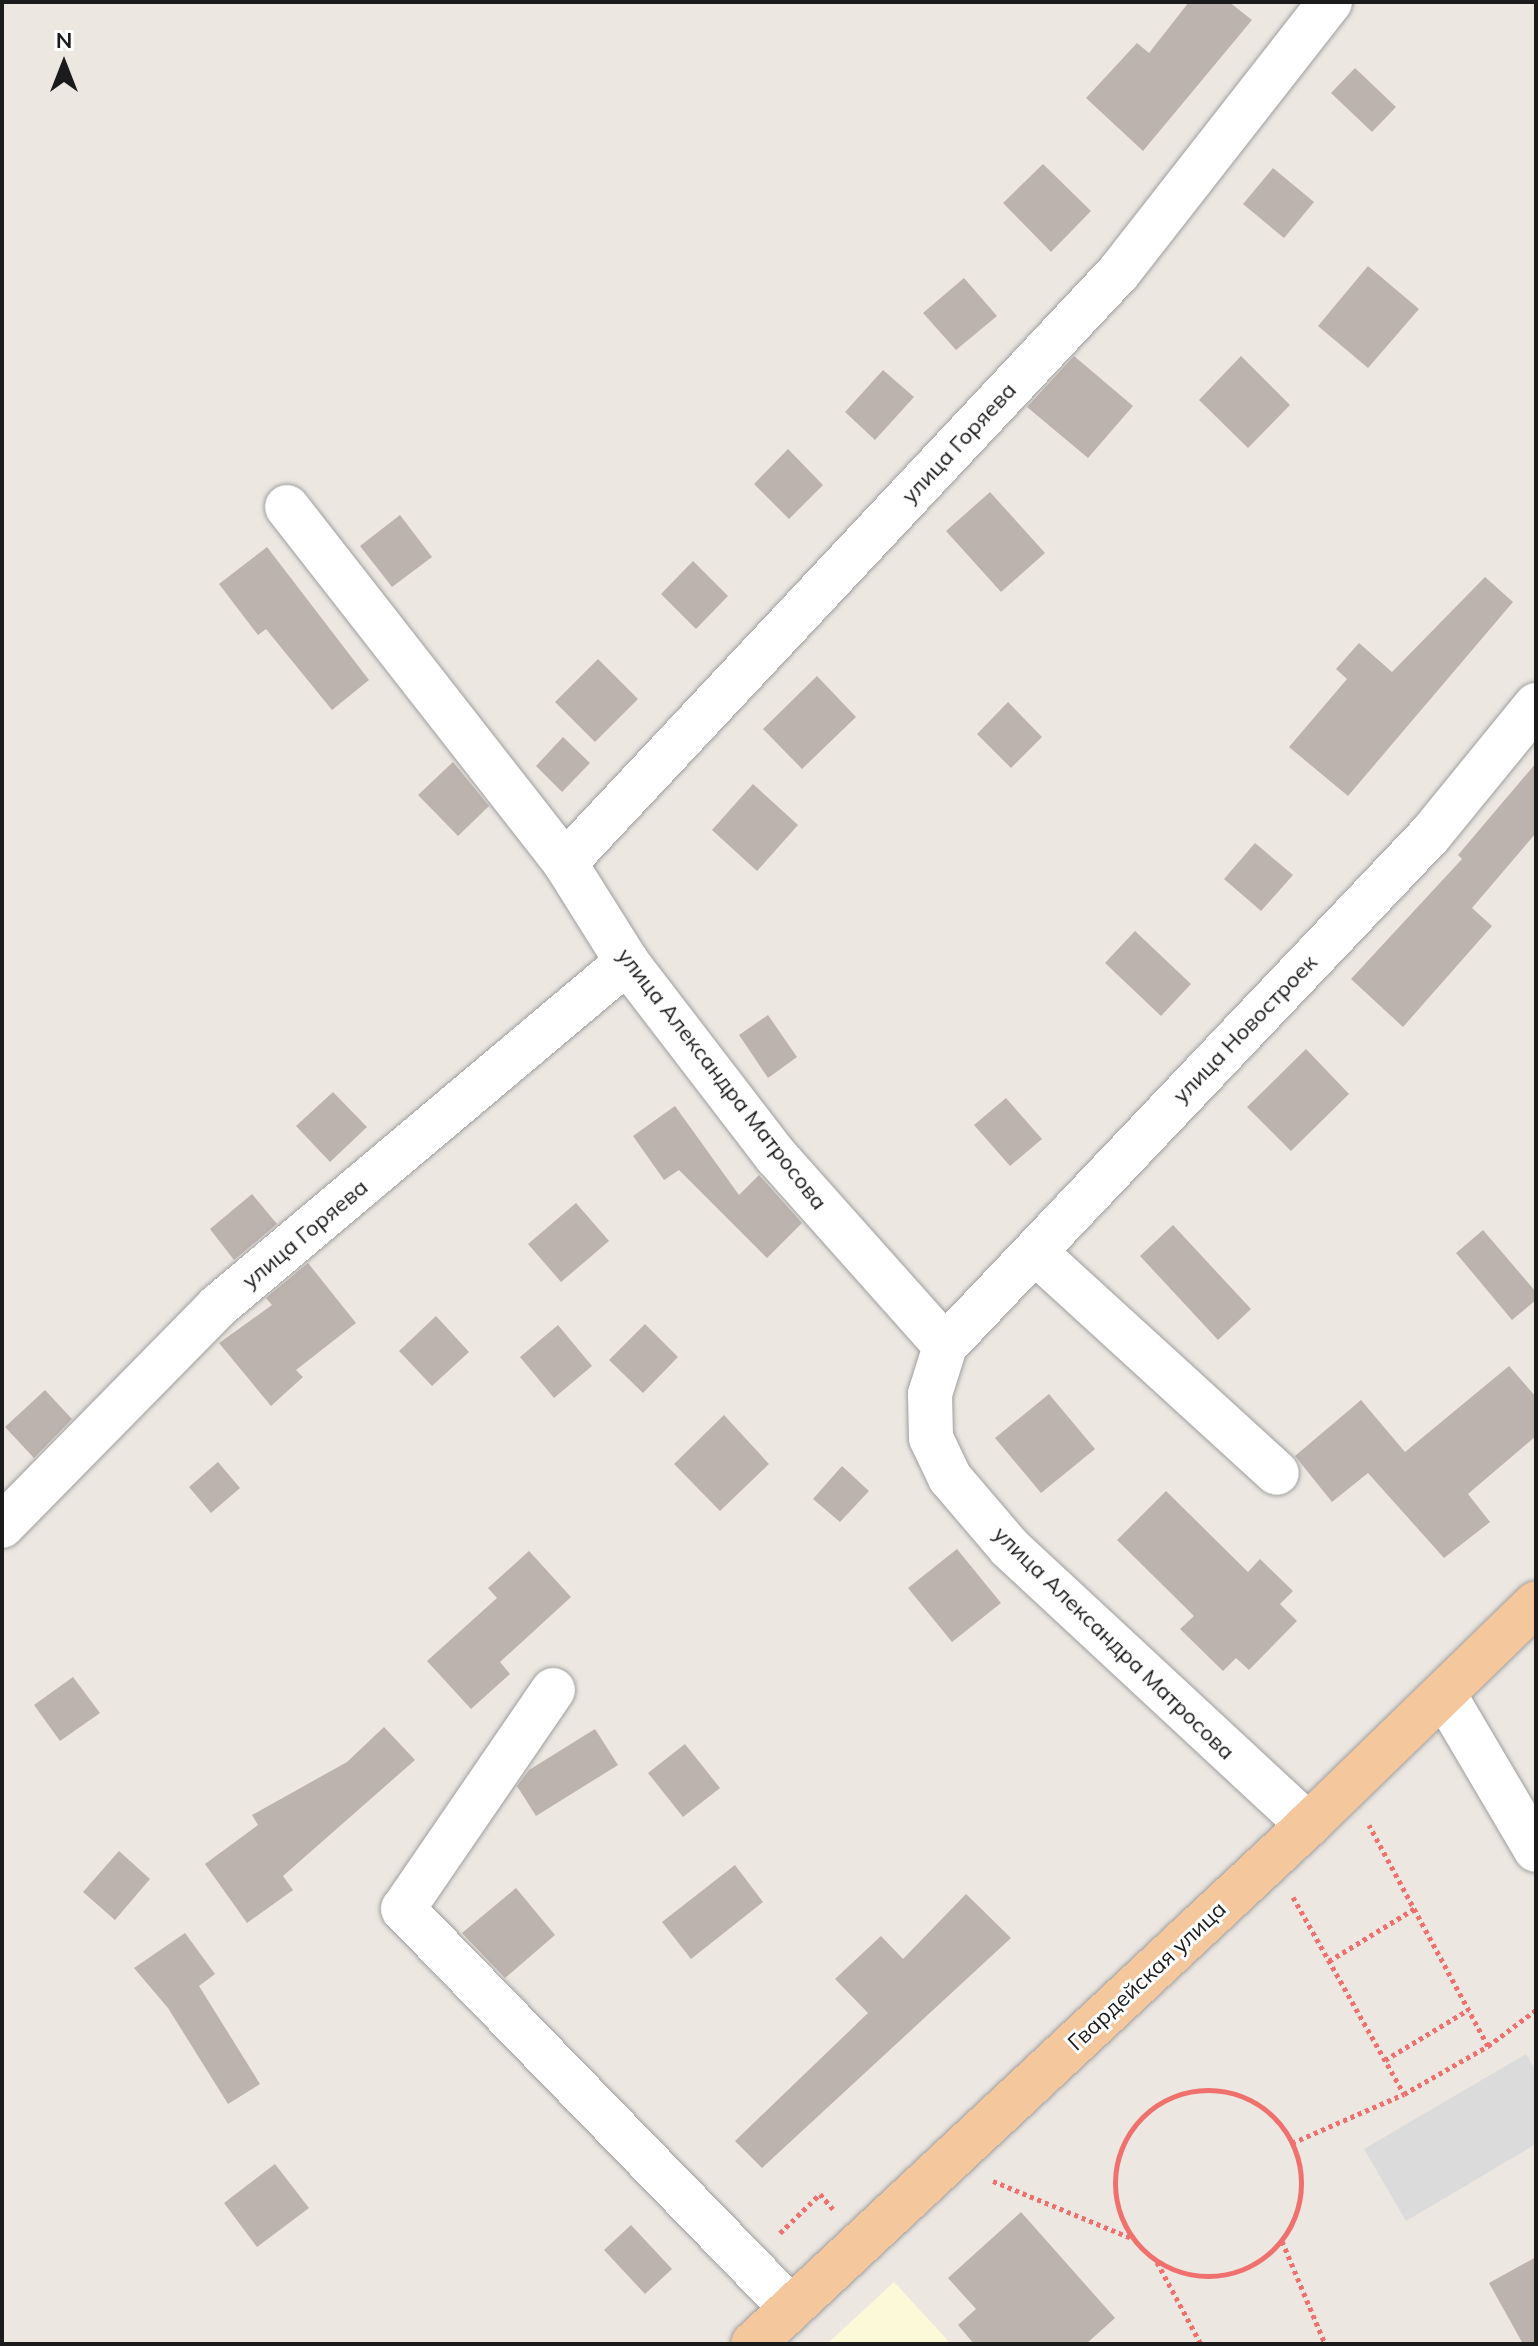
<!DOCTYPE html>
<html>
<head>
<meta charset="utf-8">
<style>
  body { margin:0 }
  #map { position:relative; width:1538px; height:2346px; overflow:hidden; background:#ece7e1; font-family:Mulish,sans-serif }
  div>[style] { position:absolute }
  .education>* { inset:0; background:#fcf9d9 }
  .parking>* { inset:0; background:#dbdbdb }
  .building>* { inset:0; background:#bcb3ae }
  .path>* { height:5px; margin-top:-2.5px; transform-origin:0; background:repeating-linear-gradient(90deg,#f0706e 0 4px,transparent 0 8px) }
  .path>.ring { margin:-2.5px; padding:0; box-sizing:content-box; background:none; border:5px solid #f0706e; border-radius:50% }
  .roads { filter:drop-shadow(0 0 2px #9f9f9f) drop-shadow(0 0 2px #9f9f9f) }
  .minor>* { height:44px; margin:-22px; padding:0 22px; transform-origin:22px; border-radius:22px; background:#fff }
  .major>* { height:44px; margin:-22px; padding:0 22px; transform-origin:22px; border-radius:22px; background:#f5c79d }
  span { translate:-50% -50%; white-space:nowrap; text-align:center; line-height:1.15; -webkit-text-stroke:6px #fff; paint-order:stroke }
  .street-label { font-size:22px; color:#1b1b1b }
  .frame { position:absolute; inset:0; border:4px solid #1b1b1b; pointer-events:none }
  .north { position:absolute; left:24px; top:24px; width:80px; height:80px; -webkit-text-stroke:6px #fff; paint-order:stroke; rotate:0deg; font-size:22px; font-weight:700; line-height:32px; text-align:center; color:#1b1b1b }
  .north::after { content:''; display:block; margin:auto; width:28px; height:36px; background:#1b1b1b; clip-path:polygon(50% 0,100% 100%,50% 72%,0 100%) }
</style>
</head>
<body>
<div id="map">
  <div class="education">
    <div style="clip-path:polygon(894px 2282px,951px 2344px,827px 2344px)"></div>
  </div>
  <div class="parking">
    <div style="clip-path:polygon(1526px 2054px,1536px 2071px,1536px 2144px,1406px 2221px,1364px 2149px)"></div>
  </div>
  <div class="building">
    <div style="clip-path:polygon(1189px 2px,1229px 2px,1252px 20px,1143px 151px,1086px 98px,1137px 43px,1149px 53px)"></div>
    <div style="clip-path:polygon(1355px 68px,1396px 107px,1372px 132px,1331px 93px)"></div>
    <div style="clip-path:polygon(1043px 164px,1091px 211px,1051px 252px,1003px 203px)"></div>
    <div style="clip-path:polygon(1273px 168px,1314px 202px,1284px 238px,1243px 204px)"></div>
    <div style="clip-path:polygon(1368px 266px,1419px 309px,1368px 368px,1318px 326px)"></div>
    <div style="clip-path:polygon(964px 278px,997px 316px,956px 350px,923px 313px)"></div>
    <div style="clip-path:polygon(1074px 356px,1133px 406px,1088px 458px,1027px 407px)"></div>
    <div style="clip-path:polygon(1241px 356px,1290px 405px,1248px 448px,1199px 400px)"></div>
    <div style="clip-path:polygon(883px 370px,914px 397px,875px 440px,845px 412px)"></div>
    <div style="clip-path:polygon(788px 449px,823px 485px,789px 519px,754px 484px)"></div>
    <div style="clip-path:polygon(990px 492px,1045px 553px,1001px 592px,946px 531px)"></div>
    <div style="clip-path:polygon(400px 515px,432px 557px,392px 587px,360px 546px)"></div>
    <div style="clip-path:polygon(267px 547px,369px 680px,332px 710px,266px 629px,258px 635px,219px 584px)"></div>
    <div style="clip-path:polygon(693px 561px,728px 596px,696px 629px,661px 594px)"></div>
    <div style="clip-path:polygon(1485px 577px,1513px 602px,1348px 796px,1289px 747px,1347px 679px,1336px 669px,1359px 643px,1392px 672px)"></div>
    <div style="clip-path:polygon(598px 659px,638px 699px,595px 742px,555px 702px)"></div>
    <div style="clip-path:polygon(817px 676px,856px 717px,802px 769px,763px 729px)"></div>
    <div style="clip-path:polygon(1008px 702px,1042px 737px,1011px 768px,977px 734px)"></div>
    <div style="clip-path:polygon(563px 737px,590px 763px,562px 792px,536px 766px)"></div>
    <div style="clip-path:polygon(453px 762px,489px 806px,458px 836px,418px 795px)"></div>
    <div style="clip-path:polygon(1536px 763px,1536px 833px,1472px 908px,1492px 926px,1403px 1027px,1351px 979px,1462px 859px,1458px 855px)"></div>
    <div style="clip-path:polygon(753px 784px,798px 825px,757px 871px,712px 830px)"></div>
    <div style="clip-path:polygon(1255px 843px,1293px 875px,1261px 911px,1224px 879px)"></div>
    <div style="clip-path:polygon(1135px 931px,1191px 984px,1161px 1016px,1105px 963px)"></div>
    <div style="clip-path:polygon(768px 1015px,797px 1057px,768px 1078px,739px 1035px)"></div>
    <div style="clip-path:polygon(1306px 1049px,1349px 1094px,1291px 1151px,1247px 1107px)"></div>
    <div style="clip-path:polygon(333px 1092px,367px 1127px,330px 1162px,296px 1126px)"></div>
    <div style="clip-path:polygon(1006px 1098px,1042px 1139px,1010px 1166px,974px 1125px)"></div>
    <div style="clip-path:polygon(675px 1106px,739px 1195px,759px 1175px,802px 1223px,767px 1258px,679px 1170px,664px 1180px,633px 1136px)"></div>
    <div style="clip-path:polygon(252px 1194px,277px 1224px,234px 1260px,210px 1229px)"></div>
    <div style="clip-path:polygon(576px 1203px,609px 1241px,561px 1282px,528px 1244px)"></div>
    <div style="clip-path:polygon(1173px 1225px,1251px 1309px,1218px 1340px,1140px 1256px)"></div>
    <div style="clip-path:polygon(1483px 1230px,1536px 1292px,1536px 1300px,1512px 1320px,1456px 1253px)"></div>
    <div style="clip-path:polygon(308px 1263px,356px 1323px,296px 1370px,303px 1377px,271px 1406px,219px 1343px,272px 1305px,266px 1298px)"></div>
    <div style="clip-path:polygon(436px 1316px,469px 1352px,432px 1386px,399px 1351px)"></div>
    <div style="clip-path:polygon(645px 1324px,678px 1357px,643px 1393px,609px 1360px)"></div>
    <div style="clip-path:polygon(558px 1325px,592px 1366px,554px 1398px,520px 1357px)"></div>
    <div style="clip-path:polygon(1509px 1366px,1536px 1397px,1536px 1436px,1468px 1494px,1490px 1522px,1444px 1558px,1368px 1473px,1332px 1502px,1295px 1456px,1361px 1400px,1405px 1452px)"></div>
    <div style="clip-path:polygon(45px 1390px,72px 1419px,34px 1458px,5px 1427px)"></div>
    <div style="clip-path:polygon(1049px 1394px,1095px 1449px,1041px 1493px,995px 1438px)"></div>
    <div style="clip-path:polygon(724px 1415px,769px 1464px,720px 1511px,674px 1464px)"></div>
    <div style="clip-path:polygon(218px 1462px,240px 1488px,211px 1513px,189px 1487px)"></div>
    <div style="clip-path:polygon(842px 1466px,869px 1491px,840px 1522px,813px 1499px)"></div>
    <div style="clip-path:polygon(1166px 1491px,1248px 1572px,1260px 1559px,1293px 1591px,1280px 1604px,1297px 1621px,1249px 1670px,1236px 1658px,1223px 1671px,1180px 1629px,1194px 1616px,1117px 1540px)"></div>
    <div style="clip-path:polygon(957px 1549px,1001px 1603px,952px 1642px,908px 1588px)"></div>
    <div style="clip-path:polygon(529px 1551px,571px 1597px,500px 1662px,510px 1674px,471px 1709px,427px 1661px,497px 1598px,488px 1588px)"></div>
    <div style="clip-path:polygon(73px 1677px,100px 1713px,60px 1741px,34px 1705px)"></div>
    <div style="clip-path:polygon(384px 1727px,415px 1760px,283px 1876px,293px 1890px,247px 1923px,205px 1864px,258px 1825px,252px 1815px,347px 1762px)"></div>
    <div style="clip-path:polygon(595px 1729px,618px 1765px,536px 1816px,517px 1786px,529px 1770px)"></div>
    <div style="clip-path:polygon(685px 1744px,720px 1788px,683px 1817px,648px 1773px)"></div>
    <div style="clip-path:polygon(119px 1851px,150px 1879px,115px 1920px,83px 1892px)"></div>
    <div style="clip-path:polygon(735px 1865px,763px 1902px,691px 1959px,662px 1922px)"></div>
    <div style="clip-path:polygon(516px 1888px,555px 1935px,505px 1978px,462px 1933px)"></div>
    <div style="clip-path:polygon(966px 1894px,1011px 1938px,762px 2168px,735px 2141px,868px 2013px,835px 1979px,881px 1936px,903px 1959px)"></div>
    <div style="clip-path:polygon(185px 1933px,215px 1974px,199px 1986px,260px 2084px,228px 2104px,168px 2008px,134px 1968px)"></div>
    <div style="clip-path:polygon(275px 2164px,309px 2208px,257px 2247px,224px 2203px)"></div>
    <div style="clip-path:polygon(1021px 2212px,1115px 2318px,1086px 2344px,974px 2344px,958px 2325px,976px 2309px,948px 2278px)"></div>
    <div style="clip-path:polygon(631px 2225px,672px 2269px,645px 2294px,604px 2250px)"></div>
    <div style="clip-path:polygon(1536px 2257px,1536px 2344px,1523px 2344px,1489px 2283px)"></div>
  </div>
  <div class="path">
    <div style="left:1293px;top:1897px;width:226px;rotate:60.6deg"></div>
    <div style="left:1404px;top:2094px;width:97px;rotate:-29.7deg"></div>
    <div style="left:1488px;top:2046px;width:251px;rotate:-118.3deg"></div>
    <div style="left:1329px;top:1961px;width:100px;rotate:-31.5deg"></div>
    <div style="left:1488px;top:2046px;width:60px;rotate:-36.9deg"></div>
    <div style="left:1385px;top:2060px;width:97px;rotate:-31.1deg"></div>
    <div class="ring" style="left:1115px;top:2090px;width:181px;height:181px"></div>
    <div style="left:1292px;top:2143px;width:122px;rotate:-23.6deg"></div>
    <div style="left:993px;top:2181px;width:149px;rotate:22.4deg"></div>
    <div style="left:780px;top:2233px;width:56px;rotate:-44.3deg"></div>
    <div style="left:820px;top:2194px;width:20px;rotate:49deg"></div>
    <div style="left:1282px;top:2241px;width:112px;rotate:67.3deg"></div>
    <div style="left:1157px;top:2262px;width:93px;rotate:61.8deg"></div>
  </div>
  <div class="roads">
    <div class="minor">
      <div style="left:287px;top:507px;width:452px;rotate:52deg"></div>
      <div style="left:565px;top:863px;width:117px;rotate:57.9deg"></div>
      <div style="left:627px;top:962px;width:245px;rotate:52.5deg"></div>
      <div style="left:776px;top:1156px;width:254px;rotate:48.3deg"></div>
      <div style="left:565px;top:863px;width:810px;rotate:-46.85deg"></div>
      <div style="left:1119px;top:272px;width:343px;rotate:-52deg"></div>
      <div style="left:1036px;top:1253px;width:326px;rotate:42.4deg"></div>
      <div style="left:2px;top:1526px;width:307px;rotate:-45.5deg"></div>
      <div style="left:217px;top:1307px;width:536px;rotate:-40.08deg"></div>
      <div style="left:553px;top:1690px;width:265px;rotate:124.4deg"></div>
      <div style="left:403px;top:1909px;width:557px;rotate:45.8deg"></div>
      <div style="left:1444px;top:1694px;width:181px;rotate:59.5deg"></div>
      <div style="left:1308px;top:1825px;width:408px;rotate:-137.1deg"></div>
      <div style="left:1009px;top:1547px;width:91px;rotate:-130.5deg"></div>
      <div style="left:950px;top:1478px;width:44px;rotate:-115.4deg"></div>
      <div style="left:931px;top:1438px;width:44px;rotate:-91.3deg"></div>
      <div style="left:930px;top:1394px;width:50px;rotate:-72.6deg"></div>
      <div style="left:945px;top:1346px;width:705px;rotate:-46.5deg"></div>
      <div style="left:1430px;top:835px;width:168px;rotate:-50.8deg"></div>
    </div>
    <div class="major">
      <div style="left:753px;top:2344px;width:760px;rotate:-43.08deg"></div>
      <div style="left:1308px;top:1825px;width:318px;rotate:-44.2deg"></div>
    </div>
  </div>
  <div class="street-label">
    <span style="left:959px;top:443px;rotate:-47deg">улица Горяева</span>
    <span style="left:1245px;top:1029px;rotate:-46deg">улица Новостроек</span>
    <span style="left:722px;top:1079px;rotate:52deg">улица Александра Матросова</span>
    <span style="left:305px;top:1234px;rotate:-40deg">улица Горяева</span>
    <span style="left:1114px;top:1643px;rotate:44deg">улица Александра Матросова</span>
    <span style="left:1147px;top:1976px;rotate:-43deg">Гвардейская улица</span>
  </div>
  <div class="frame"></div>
  <div class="north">N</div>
</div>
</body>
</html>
